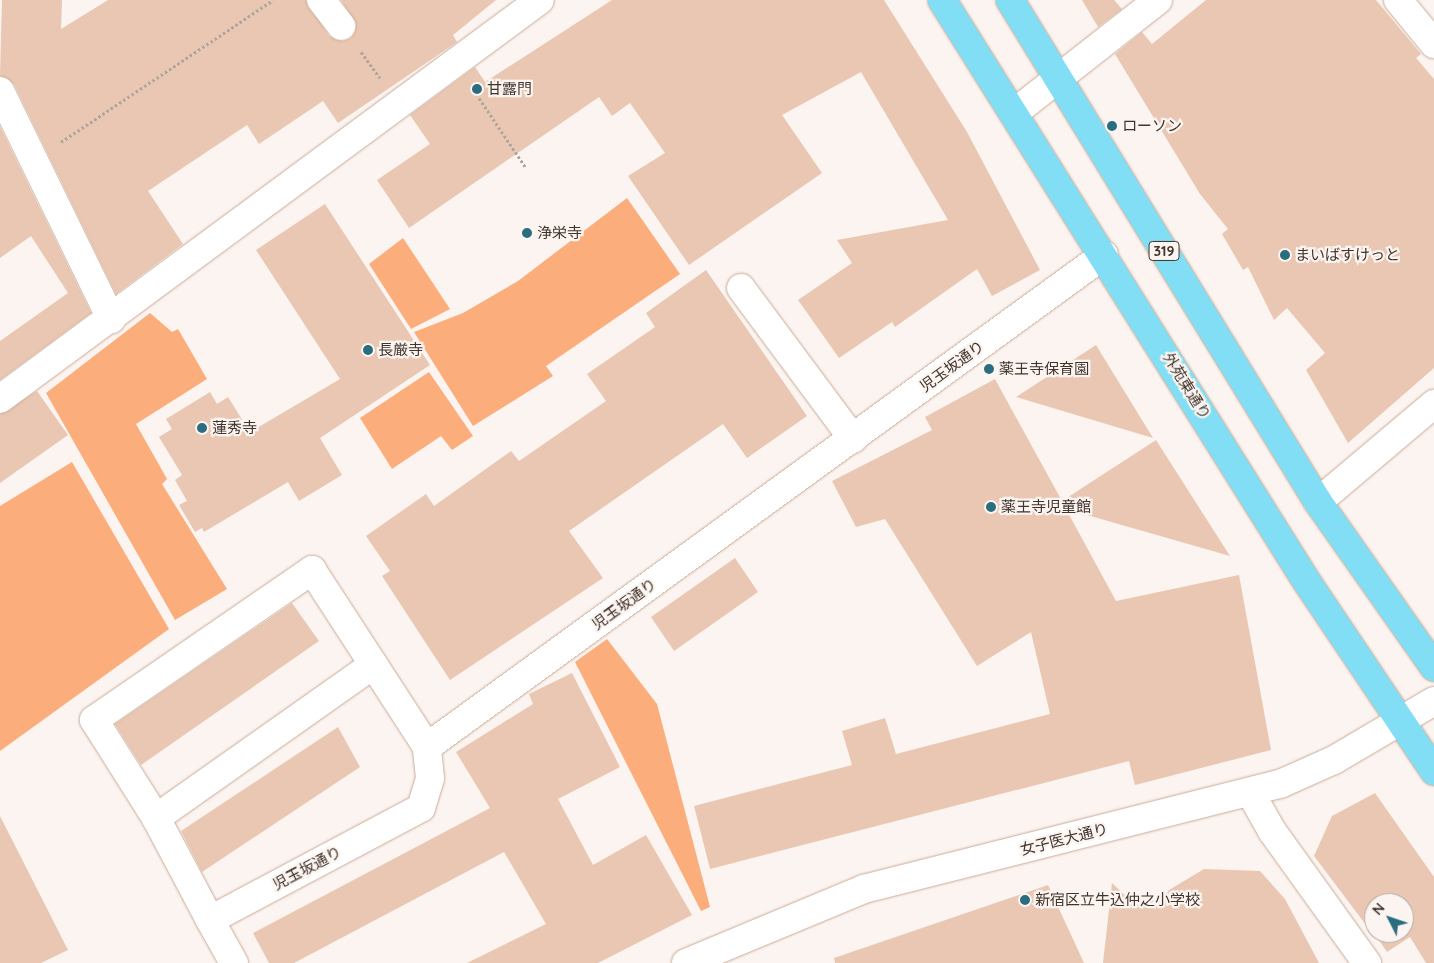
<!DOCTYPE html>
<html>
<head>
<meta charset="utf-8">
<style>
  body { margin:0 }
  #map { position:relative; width:1434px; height:963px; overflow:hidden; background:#fbf4f0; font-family:Quicksand,"Noto Sans JP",sans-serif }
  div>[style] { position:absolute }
  .green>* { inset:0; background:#fcad7c }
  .building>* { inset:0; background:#e9c7b2 }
  .path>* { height:3px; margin-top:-1.5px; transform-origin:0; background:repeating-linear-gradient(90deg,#aea49e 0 2.5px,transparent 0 5px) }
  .roads { filter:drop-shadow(0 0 1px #cbaa96) drop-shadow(0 0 1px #cbaa96) }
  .minor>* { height:28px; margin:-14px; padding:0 14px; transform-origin:14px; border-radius:14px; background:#fff }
  .major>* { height:28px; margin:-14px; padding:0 14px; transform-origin:14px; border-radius:14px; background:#82def4 }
  .dots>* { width:14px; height:14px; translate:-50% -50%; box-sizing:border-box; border:2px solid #fbf4f0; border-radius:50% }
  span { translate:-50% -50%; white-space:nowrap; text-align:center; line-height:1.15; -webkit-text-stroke:4.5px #fbf4f0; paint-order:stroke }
  .shield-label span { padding:1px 4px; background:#fbf4f0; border:1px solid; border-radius:4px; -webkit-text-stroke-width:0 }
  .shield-label { font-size:14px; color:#41342c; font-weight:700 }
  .poi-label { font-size:15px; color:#41342c }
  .left { translate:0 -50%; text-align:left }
  .street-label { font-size:15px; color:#41342c }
  .north { position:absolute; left:1364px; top:893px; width:50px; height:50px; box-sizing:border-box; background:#fbf4f0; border:1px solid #b1a7a2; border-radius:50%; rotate:311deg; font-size:14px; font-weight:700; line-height:20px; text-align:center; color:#41342c }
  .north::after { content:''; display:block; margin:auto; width:18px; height:22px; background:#2a6d7f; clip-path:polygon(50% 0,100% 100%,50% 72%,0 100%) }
</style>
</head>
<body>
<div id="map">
  <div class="green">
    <div style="clip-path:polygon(627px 198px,680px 274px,546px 366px,553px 376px,473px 426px,414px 332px,463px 313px,518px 281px)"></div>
    <div style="clip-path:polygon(403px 238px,450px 309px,411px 329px,369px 264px)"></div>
    <div style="clip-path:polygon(150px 313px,172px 332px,178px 329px,207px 379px,136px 424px,167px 479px,162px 484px,227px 589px,175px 620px,46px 393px)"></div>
    <div style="clip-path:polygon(429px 372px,473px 436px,452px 450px,441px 436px,392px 469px,360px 418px)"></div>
    <div style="clip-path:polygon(72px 462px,169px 629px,0 751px,0 506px)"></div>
    <div style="clip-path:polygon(607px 639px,657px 704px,710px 907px,701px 911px,575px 662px)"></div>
  </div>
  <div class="building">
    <div style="clip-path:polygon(2px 0,62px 0,61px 29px,108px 0,306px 0,329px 36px,343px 41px,351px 38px,356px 24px,341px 0,496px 0,453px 35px,457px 42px,338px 123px,323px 101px,259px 144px,247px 125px,148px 191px,183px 244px,116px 294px,14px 84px,0 76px)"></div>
    <div style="clip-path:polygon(612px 0,884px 0,967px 132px,1040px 270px,992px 296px,977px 269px,895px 327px,892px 322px,839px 358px,798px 300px,852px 263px,837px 240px,948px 220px,861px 72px,782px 115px,822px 173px,689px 265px,628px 176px,665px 153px,630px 103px,612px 116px,599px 97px,409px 228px,377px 180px,430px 144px,410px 115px,475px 67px,485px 82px)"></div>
    <div style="clip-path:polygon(1082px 0,1114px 0,1122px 9px,1098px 27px)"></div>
    <div style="clip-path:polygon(1206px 0,1376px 0,1421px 54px,1416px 58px,1434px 79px,1434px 368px,1348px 443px,1306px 370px,1325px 353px,1287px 308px,1274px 320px,1248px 267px,1243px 270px,1222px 234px,1228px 229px,1200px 194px,1115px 54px,1142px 32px,1152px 44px)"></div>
    <div style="clip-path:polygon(0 127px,91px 313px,0 380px,0 341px,68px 293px,31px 236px,0 258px)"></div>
    <div style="clip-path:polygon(325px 204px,430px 365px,320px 438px,342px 475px,299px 501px,288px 482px,204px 532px,202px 528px,195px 532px,179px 505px,187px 501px,175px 480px,182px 475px,159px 437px,172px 429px,166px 419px,210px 392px,217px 404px,228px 397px,250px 432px,340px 379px,256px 250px)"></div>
    <div style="clip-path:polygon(706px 270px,807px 416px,747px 458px,723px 424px,569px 531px,603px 578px,450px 680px,382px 576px,390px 571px,366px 536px,426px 494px,434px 506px,511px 451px,519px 461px,606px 401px,587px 374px,655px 327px,646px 313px)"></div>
    <div style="clip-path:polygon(1096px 345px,1153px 438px,1016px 397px)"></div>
    <div style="clip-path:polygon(995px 379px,1062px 501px,1156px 440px,1230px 556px,1066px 509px,1116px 601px,1239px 575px,1271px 750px,1135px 785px,1129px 761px,710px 869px,694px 806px,852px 765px,842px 731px,885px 718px,896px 754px,1050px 714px,1031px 632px,977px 666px,885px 519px,856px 527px,832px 481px,932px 430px,925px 417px)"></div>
    <div style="clip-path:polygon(37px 391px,68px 435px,0 483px,0 414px)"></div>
    <div style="clip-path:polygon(735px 558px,758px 592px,674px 651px,651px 617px)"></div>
    <div style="clip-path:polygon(292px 603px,319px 641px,141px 765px,115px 724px)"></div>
    <div style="clip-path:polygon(572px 673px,620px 767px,558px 799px,593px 865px,646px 835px,692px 915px,598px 963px,467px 963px,546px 924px,504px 852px,294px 963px,269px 963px,253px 933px,490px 808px,456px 752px,533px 704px,529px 694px)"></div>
    <div style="clip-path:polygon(338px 727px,360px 767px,202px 872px,181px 831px)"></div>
    <div style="clip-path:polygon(1375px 793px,1434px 877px,1434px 963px,1426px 963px,1410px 937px,1387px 952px,1374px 933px,1404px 933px,1404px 903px,1374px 903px,1372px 933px,1314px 856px,1332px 816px)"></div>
    <div style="clip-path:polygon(0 816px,68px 950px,41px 963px,0 963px)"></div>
    <div style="clip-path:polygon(1204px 869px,1260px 871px,1285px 899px,1319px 963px,1103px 963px,1112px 883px,1133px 903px,1163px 899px,1169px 890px)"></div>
    <div style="clip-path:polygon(1048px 885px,1084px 963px,835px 963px,834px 958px)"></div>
  </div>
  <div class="path">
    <div style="left:361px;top:52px;width:32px;rotate:54deg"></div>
    <div style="left:479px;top:98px;width:84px;rotate:56.1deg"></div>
    <div style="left:61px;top:142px;width:255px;rotate:-33.8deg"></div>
  </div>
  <div class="roads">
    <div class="minor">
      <div style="left:321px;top:0;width:33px;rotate:52deg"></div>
      <div style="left:1398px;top:0;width:57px;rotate:50.7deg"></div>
      <div style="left:0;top:91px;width:254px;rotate:64deg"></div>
      <div style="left:1014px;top:113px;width:183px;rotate:-38.1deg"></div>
      <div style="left:741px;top:288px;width:188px;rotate:53.4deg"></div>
      <div style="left:0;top:399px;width:671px;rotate:-36.46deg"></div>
      <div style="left:1318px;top:502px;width:152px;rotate:-40.2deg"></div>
      <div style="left:1250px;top:792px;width:45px;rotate:60.6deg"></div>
      <div style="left:1272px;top:831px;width:163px;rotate:54.3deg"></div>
      <div style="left:156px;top:818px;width:266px;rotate:-35.2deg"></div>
      <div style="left:210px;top:920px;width:115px;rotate:-117.9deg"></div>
      <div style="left:156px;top:818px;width:116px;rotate:-122.3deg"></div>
      <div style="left:94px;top:720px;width:265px;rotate:-34.5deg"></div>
      <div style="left:312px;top:570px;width:211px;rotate:57deg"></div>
      <div style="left:234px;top:963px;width:49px;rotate:-119.2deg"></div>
      <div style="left:210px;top:920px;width:239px;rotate:-28deg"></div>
      <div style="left:421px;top:808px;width:31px;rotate:-73deg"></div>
      <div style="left:430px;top:778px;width:31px;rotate:-96deg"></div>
      <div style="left:427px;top:747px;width:837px;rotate:-36.01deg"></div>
      <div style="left:686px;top:963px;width:193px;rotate:-22.6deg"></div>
      <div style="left:864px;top:889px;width:429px;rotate:-14.2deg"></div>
      <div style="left:1280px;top:784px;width:59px;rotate:-24deg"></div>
      <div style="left:1334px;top:760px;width:116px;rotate:-30.5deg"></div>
    </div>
    <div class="major">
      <div style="left:942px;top:0;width:687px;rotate:57.91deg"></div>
      <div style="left:1307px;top:582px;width:228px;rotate:56.1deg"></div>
      <div style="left:1010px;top:0;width:589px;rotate:58.47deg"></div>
      <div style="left:1318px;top:502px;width:202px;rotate:54.9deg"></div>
    </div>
  </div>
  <div class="dots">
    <div style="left:477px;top:89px;background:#2a6d7f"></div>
    <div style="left:1112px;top:126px;background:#2a6d7f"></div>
    <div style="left:527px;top:233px;background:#2a6d7f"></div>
    <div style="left:1285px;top:255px;background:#2a6d7f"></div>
    <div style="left:368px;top:350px;background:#2a6d7f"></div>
    <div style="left:989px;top:369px;background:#2a6d7f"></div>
    <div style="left:202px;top:428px;background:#2a6d7f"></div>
    <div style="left:991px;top:507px;background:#2a6d7f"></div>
    <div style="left:1025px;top:900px;background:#2a6d7f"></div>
  </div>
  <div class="shield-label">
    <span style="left:1164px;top:251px">319</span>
  </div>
  <div class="poi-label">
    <span class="left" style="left:487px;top:89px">甘露門</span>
    <span class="left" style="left:1122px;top:126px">ローソン</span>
    <span class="left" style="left:537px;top:233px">浄栄寺</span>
    <span class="left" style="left:1295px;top:255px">まいばすけっと</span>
    <span class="left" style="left:378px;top:350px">長厳寺</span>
    <span class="left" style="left:999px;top:369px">薬王寺保育園</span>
    <span class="left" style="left:212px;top:428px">蓮秀寺</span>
    <span class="left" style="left:1001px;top:507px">薬王寺児童館</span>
    <span class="left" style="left:1035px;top:900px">新宿区立牛込仲之小学校</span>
  </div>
  <div class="street-label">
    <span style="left:952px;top:366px;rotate:-36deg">児玉坂通り</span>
    <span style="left:1187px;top:386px;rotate:58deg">外苑東通り</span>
    <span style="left:624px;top:604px;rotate:-36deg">児玉坂通り</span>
    <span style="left:1064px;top:839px;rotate:-14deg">女子医大通り</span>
    <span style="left:307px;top:868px;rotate:-28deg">児玉坂通り</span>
  </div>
  <div class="north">N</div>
</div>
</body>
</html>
